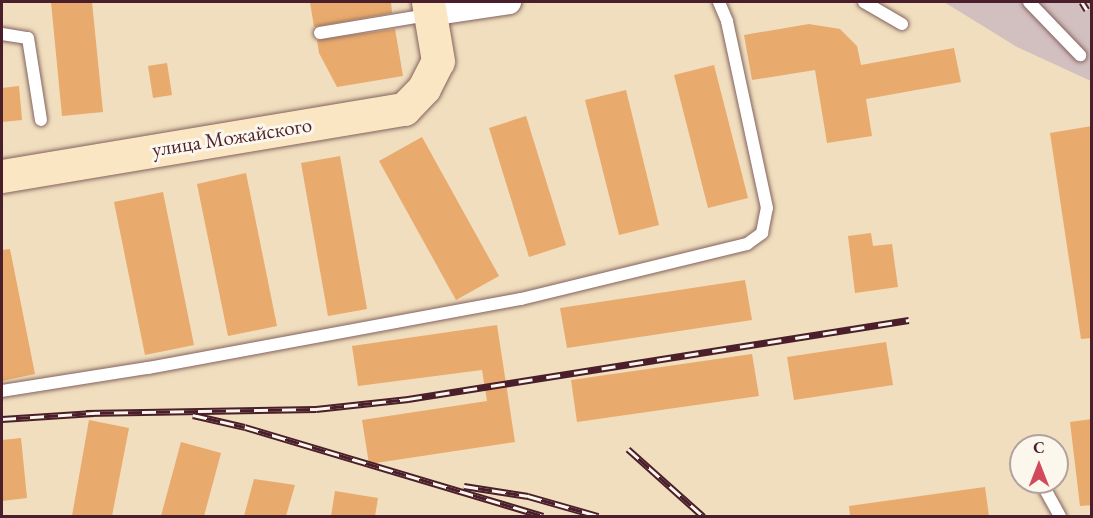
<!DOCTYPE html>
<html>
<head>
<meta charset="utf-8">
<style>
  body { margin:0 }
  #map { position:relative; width:1093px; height:518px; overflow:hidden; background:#f0debe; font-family:"EB Garamond",serif }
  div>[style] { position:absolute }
  .industrial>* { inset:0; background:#d2bfbf }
  .building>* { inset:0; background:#e8aa6d }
  .roads { filter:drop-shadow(0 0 2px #84625e) drop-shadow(0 0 2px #84625e) }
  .lane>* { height:12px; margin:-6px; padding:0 6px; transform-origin:6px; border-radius:6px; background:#fff }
  .street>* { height:24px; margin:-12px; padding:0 12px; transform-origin:12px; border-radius:12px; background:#fff }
  .secondary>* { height:33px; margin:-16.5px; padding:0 16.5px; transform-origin:16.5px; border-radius:16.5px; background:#fbe6c4 }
  .rail>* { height:7px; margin-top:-3.5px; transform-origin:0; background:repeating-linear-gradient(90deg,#fbf7ec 0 14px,#4a1f2b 0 28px); box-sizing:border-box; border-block:2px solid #4a1f2b }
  span { translate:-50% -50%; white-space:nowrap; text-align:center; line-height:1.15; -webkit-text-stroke:6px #fbf7ec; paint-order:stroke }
  .street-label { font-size:21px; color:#4a1f2b }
  .frame { position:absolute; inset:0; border:3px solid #4a1f2b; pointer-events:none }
  .north { position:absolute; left:1009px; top:434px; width:60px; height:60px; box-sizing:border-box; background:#fbf7ec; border:2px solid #b4a19f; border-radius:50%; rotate:0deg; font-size:16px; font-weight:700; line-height:24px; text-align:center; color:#4a1f2b }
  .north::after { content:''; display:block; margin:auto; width:21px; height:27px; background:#d1495b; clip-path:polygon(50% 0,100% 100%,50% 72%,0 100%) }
</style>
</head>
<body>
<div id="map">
  <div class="industrial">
    <div style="clip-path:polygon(944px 2px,1091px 2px,1091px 81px,1017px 47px)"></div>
  </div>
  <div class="building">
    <div style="clip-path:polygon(51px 2px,92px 2px,103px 112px,62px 116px)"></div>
    <div style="clip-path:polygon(310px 2px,391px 2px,392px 13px,314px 27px)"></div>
    <div style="clip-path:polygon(809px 24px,840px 29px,857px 46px,861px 65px,954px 48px,961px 82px,866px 99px,872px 136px,827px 143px,815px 70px,752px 80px,744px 35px)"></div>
    <div style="clip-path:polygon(395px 29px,403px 76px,337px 87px,319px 53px,317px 40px)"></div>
    <div style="clip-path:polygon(167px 63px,172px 95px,153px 98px,148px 66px)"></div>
    <div style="clip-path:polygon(714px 65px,748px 198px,708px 208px,674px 75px)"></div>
    <div style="clip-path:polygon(19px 86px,22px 120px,2px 122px,2px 88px)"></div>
    <div style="clip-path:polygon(626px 90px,659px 225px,619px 235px,585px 100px)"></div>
    <div style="clip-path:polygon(526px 116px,566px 245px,529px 257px,489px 128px)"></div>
    <div style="clip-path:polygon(1092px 126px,1092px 338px,1081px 339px,1050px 133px)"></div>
    <div style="clip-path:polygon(422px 137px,499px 276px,456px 300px,379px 161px)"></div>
    <div style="clip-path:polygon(340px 156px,367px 309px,328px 316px,301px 163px)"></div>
    <div style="clip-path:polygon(246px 173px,277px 326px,228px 336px,197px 184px)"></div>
    <div style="clip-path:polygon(163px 192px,194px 345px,145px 355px,114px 202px)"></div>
    <div style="clip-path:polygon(871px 233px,873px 246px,892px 244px,898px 287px,855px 293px,848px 236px)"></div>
    <div style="clip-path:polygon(10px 249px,35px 374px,2px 381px,2px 250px)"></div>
    <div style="clip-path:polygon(745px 280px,752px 320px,567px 348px,560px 308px)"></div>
    <div style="clip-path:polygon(497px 325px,515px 442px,369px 464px,362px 420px,487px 401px,482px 370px,358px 386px,352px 346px)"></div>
    <div style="clip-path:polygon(886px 342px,893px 385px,794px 400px,787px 357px)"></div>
    <div style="clip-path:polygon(752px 354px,759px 396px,577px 422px,571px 380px)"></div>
    <div style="clip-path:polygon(1092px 419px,1092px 505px,1080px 506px,1070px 422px)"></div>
    <div style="clip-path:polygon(89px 420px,129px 428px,112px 516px,72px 516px)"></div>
    <div style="clip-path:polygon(21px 438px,27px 498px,2px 501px,2px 440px)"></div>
    <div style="clip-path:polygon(181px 442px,221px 453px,204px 516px,161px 516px)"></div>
    <div style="clip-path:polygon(254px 479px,295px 485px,286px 516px,244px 516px)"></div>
    <div style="clip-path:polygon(985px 487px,989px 516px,850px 516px,849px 506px)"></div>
    <div style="clip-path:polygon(335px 491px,378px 498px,375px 516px,331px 516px)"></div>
  </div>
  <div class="roads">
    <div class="lane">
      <div style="left:864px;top:2px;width:44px;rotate:30.1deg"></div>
      <div style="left:1029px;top:2px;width:74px;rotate:46.1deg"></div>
      <div style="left:320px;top:33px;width:109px;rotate:-9.5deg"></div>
      <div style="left:2px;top:34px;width:26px;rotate:9deg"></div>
      <div style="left:28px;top:38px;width:83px;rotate:81deg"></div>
      <div style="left:2px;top:391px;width:148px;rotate:-9deg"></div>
      <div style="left:148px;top:368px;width:379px;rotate:-10.5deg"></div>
      <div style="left:521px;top:299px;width:233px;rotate:-13.7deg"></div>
      <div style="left:747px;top:244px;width:19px;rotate:-36deg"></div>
      <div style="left:762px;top:233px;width:25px;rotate:-79deg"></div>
      <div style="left:767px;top:208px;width:191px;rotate:-102.1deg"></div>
      <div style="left:727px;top:21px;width:21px;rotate:-113deg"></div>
      <div style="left:1041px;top:482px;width:39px;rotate:61deg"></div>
    </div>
    <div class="street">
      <div style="left:430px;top:14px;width:80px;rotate:-8.6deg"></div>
    </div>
    <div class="secondary">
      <div style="left:2px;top:176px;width:408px;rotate:-9.5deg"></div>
      <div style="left:404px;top:109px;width:29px;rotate:-46deg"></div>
      <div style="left:424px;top:88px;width:30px;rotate:-63deg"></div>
      <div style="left:438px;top:61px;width:60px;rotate:-99.6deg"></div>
    </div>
  </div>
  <div class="rail">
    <div style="left:1082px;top:2px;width:9px;rotate:58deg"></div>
    <div style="left:86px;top:413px;width:230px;rotate:-1deg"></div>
    <div style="left:316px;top:409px;width:93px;rotate:-6.2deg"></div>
    <div style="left:408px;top:399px;width:507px;rotate:-8.96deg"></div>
    <div style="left:193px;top:415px;width:53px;rotate:13deg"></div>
    <div style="left:245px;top:427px;width:311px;rotate:16.6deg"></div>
    <div style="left:2px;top:419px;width:92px;rotate:-3.7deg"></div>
    <div style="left:628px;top:449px;width:101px;rotate:41.8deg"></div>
    <div style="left:464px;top:486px;width:65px;rotate:8.9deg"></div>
    <div style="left:528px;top:496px;width:73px;rotate:15.9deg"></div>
  </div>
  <div class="street-label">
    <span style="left:232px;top:137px;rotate:-9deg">улица Можайского</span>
  </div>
  <div class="frame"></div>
  <div class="north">С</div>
</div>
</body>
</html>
